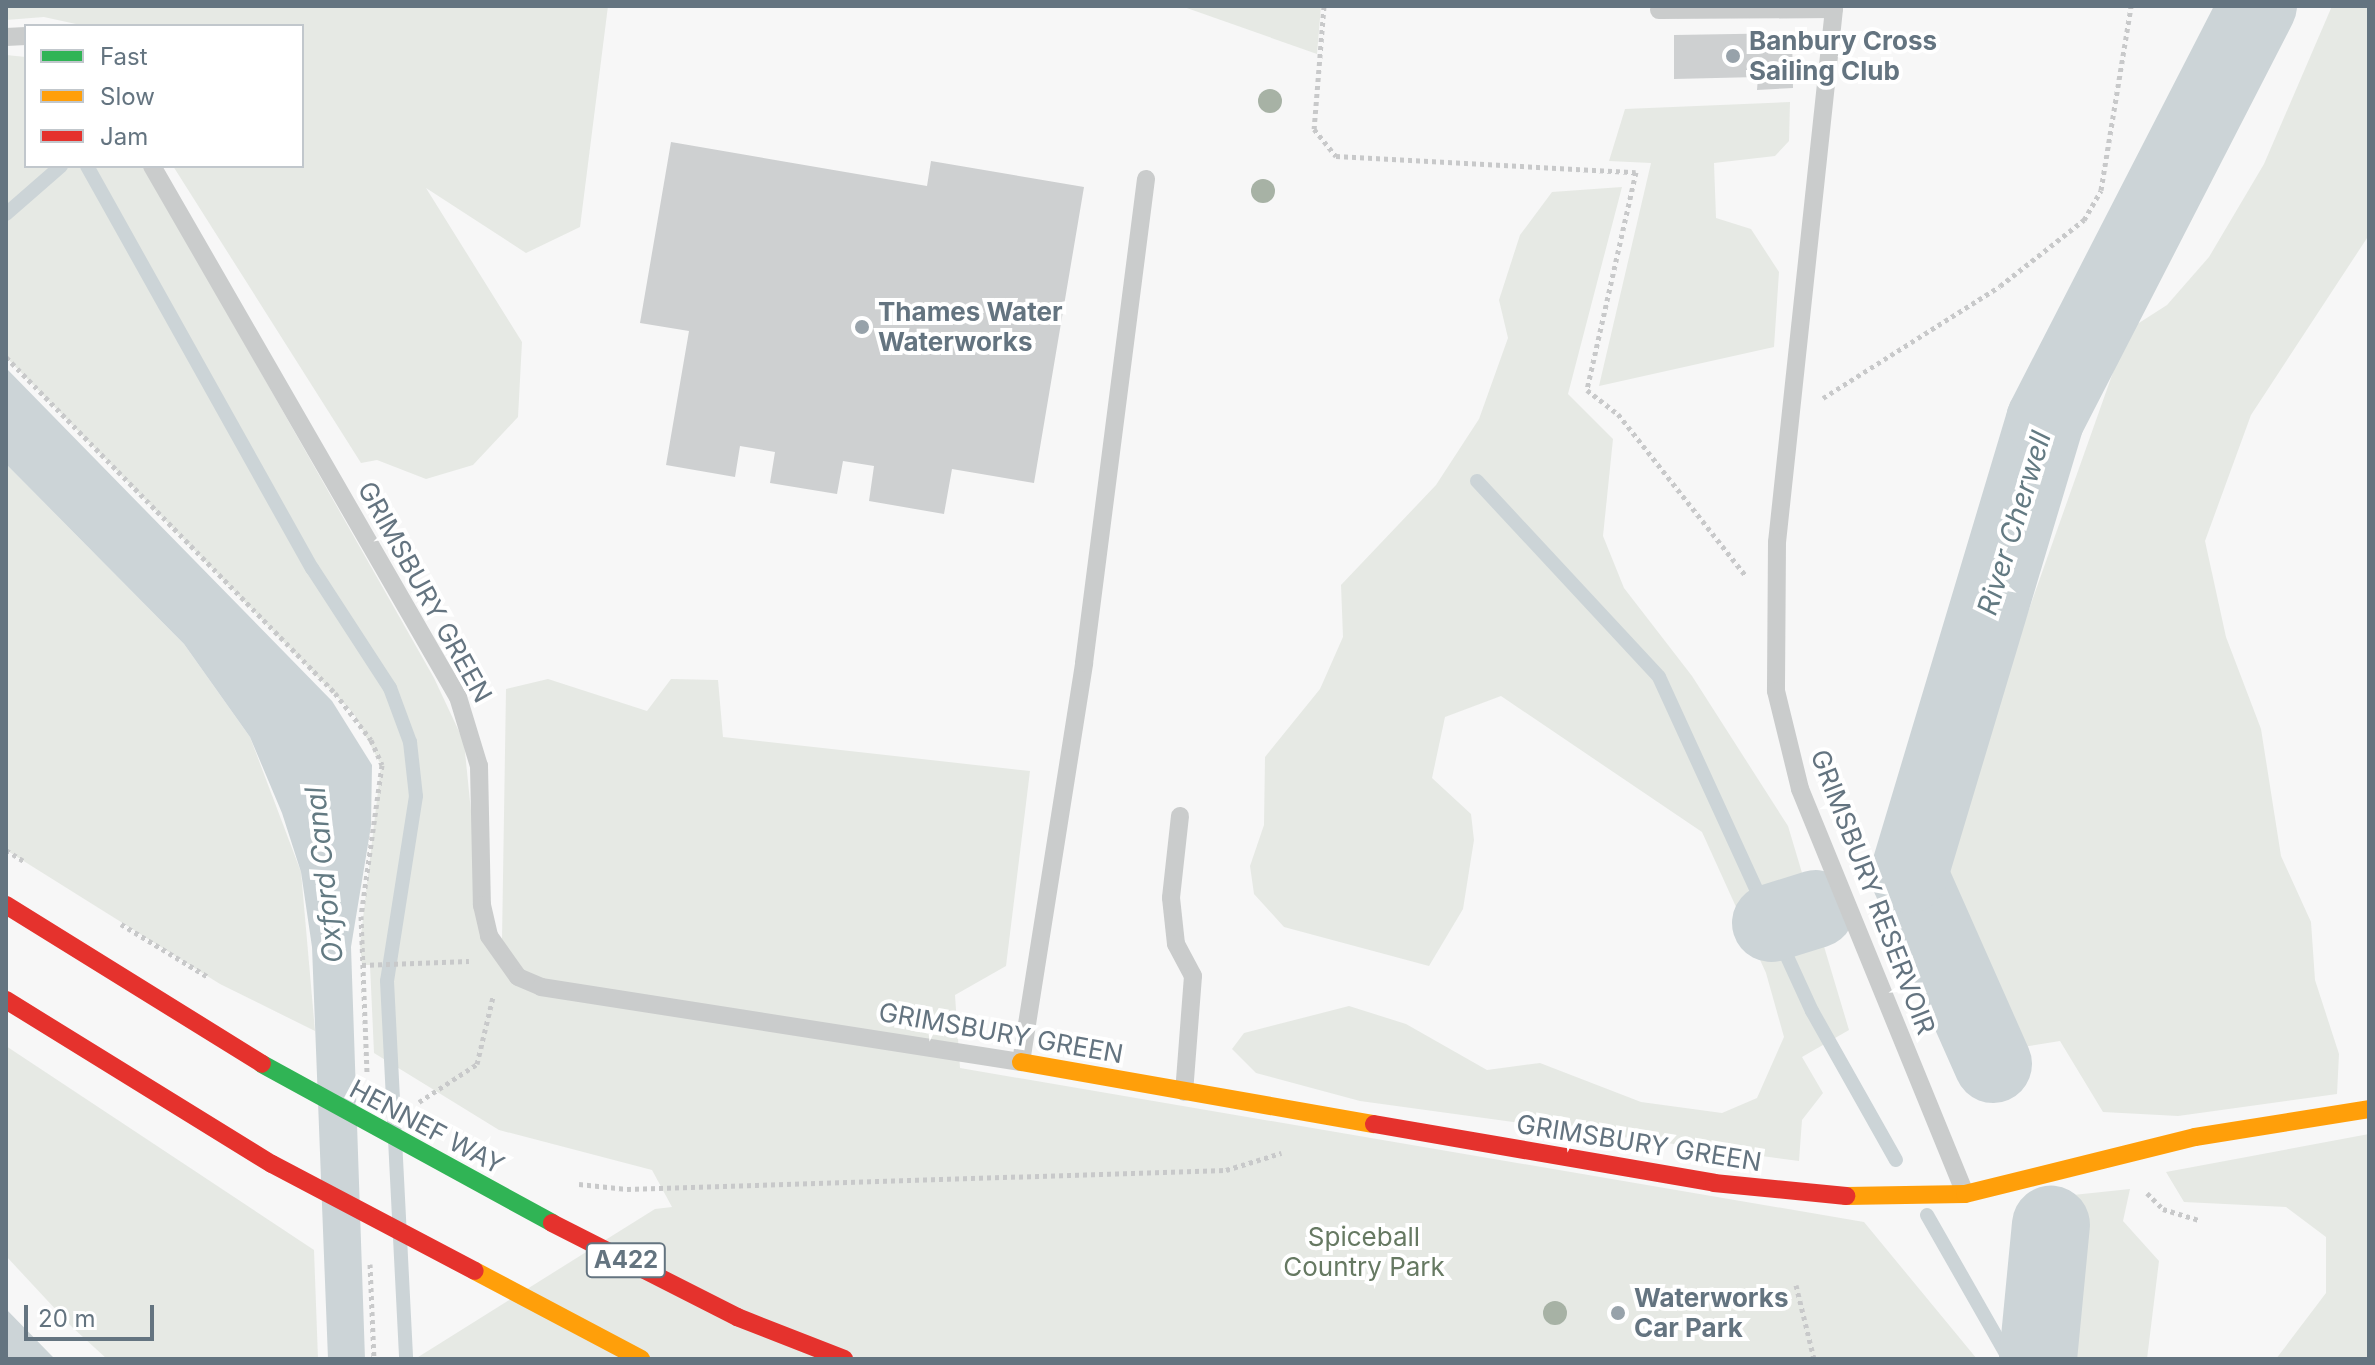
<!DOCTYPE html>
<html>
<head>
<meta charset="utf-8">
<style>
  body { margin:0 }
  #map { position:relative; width:2375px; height:1365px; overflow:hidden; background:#f7f7f7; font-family:Inter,sans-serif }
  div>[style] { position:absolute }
  .green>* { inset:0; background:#e6e9e4 }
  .water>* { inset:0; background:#ccd4d7 }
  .stream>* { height:14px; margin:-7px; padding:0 7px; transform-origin:7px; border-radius:7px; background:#ccd4d7 }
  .river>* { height:78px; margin:-39px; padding:0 39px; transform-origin:39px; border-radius:39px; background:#ccd4d7 }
  .building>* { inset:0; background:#ced0d1 }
  .path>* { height:5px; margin-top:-2.5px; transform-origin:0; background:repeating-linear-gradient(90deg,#c8c9ca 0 4px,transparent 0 8px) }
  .lane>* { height:18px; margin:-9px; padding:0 9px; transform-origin:9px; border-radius:9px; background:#cacccc }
  .fast>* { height:18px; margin:-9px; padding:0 9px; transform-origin:9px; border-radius:9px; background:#30b455 }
  .slow>* { height:18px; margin:-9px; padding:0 9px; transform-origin:9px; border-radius:9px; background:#ff9f0a }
  .jam>* { height:18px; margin:-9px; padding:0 9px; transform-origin:9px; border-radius:9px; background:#e5322d }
  .trees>* { width:24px; height:24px; margin:-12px; border-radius:50%; background:#a7b2a5 }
  .dots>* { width:22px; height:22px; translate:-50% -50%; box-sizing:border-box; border:4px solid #fff; border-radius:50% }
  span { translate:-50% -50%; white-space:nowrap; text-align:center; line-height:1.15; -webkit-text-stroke:8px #fff; paint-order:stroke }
  .shield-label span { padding:2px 6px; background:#fff; border:2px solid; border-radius:6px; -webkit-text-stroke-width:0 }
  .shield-label { font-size:24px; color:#647480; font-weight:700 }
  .poi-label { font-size:26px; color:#647480; font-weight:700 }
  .left { translate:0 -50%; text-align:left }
  .street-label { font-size:26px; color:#647480 }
  .park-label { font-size:26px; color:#667962 }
  .water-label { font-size:28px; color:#637a82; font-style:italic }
  .frame { position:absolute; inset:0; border:8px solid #647480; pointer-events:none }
  .legend { position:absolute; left:24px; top:24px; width:280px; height:144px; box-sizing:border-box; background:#fff; border:2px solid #c1c7cc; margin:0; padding:10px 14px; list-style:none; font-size:24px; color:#647480 }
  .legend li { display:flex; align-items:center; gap:16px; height:40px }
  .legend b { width:40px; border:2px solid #c1c7cc }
  .scale { position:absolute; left:24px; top:1305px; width:130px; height:36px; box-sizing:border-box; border:4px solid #647480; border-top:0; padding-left:10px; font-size:24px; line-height:28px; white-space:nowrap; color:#647480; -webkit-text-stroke:6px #fff; paint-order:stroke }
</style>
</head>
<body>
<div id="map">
  <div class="green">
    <div style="clip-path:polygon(6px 6px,608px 6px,580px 227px,526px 253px,426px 188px,522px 342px,518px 417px,473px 465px,426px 479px,377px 460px,361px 463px,173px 166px,302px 166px,302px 26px,85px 26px,44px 17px,6px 20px)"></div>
    <div style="clip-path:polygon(1181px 6px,1321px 6px,1317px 54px)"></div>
    <div style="clip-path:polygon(2332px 6px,2369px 6px,2369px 235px,2251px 415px,2205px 541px,2226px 637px,2261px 729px,2281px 856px,2311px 922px,2315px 980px,2339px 1054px,2337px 1094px,2178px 1116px,2103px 1112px,2060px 1041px,2016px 1048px,1933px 880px,2128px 330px,2167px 305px,2209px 257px,2264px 164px)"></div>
    <div style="clip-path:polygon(6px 55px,26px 57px,26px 166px,144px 166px,434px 678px,464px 742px,484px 940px,502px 940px,506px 689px,548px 679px,647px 711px,671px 679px,718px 680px,723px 737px,1030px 771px,1006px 966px,955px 995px,960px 1068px,1864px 1222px,1977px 1359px,415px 1359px,655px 1209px,672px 1207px,652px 1170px,499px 1130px,374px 1053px,370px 965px,362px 965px,360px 944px,381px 765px,354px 714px,6px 357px)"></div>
    <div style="clip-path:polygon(1790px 102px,1789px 141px,1775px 156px,1714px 163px,1716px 218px,1751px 229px,1779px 272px,1774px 347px,1599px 386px,1651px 163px,1609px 161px,1625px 109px)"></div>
    <div style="clip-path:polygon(1622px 187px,1568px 394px,1613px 439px,1603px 536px,1624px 588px,1692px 676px,1788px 826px,1849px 1030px,1802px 1057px,1823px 1093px,1802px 1120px,1799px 1161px,1360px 1101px,1256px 1073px,1232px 1049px,1244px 1033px,1349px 1006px,1406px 1024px,1487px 1070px,1540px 1063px,1641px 1102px,1722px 1113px,1757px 1098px,1784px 1037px,1766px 973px,1702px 832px,1501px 696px,1445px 717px,1432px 778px,1471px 814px,1474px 840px,1463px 909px,1429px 966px,1284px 927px,1254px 894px,1250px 866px,1264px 825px,1265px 757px,1320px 689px,1343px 637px,1341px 585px,1436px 485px,1479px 419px,1508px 338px,1499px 300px,1520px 235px,1552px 192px)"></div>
    <div style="clip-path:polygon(6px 464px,184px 644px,250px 737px,301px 872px,315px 1031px,220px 984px,6px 850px)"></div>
    <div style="clip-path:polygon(6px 1046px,314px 1250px,318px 1359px,107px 1359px,72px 1327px,6px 1256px)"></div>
    <div style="clip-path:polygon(2369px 1134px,2369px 1359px,2276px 1359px,2326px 1293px,2326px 1237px,2286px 1207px,2184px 1202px,2166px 1172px)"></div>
    <div style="clip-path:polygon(2130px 1189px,2123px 1221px,2159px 1261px,2147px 1359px,2052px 1359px,2065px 1264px,2062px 1212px,2073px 1195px)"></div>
  </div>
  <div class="water">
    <div style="clip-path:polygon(6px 368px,332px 701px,372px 765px,371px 826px,351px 947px,365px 1359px,328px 1359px,312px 947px,301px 872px,282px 813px,250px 737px,184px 644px,6px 464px)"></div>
    <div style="clip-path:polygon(6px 1309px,49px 1353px,55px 1359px,6px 1359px)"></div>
  </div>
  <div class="stream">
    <div style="left:87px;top:166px;width:461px;rotate:60.8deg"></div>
    <div style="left:312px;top:568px;width:143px;rotate:57deg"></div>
    <div style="left:390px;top:688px;width:58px;rotate:69.7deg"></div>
    <div style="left:410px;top:742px;width:54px;rotate:83.7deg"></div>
    <div style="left:416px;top:796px;width:187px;rotate:98.9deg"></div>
    <div style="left:387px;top:981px;width:378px;rotate:87.1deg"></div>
    <div style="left:6px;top:214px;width:73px;rotate:-41.1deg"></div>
    <div style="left:1477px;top:481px;width:267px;rotate:47.1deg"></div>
    <div style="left:1659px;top:677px;width:367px;rotate:65.4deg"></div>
    <div style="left:1812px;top:1011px;width:171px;rotate:60.6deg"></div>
    <div style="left:1927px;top:1215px;width:166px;rotate:60.3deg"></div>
  </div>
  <div class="river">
    <div style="left:1771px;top:923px;width:47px;rotate:-17.3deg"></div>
    <div style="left:1993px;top:1064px;width:208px;rotate:-113.9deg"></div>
    <div style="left:1909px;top:874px;width:474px;rotate:-73.3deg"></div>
    <div style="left:2045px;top:420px;width:466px;rotate:-62.8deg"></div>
    <div style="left:2038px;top:1359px;width:135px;rotate:-84.5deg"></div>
  </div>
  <div class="building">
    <div style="clip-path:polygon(1792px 33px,1793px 88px,1757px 90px,1758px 77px,1674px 79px,1674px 35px)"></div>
    <div style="clip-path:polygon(671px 142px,927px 186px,931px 161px,1084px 187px,1034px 483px,952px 469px,944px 514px,869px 501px,874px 466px,843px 461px,837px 494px,770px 483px,775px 452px,740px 446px,735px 477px,666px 465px,689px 331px,640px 323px)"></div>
  </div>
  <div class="path">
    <div style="left:1324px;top:6px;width:123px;rotate:94.6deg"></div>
    <div style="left:1314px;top:129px;width:35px;rotate:51deg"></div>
    <div style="left:1336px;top:156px;width:300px;rotate:3.1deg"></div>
    <div style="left:1636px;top:172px;width:223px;rotate:102.7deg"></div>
    <div style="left:1587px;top:390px;width:39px;rotate:38deg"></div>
    <div style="left:1618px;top:414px;width:205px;rotate:51.7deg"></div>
    <div style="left:6px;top:357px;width:470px;rotate:45.6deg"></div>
    <div style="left:335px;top:693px;width:59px;rotate:52.5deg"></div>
    <div style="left:371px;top:740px;width:27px;rotate:66deg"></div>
    <div style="left:382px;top:765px;width:152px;rotate:97.9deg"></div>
    <div style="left:361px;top:916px;width:158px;rotate:87.8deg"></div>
    <div style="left:1823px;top:398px;width:209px;rotate:-32.3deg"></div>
    <div style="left:2000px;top:286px;width:107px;rotate:-38.2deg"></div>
    <div style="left:2084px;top:220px;width:34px;rotate:-60deg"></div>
    <div style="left:2101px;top:190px;width:186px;rotate:-80.7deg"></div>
    <div style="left:6px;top:850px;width:22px;rotate:32deg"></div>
    <div style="left:121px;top:924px;width:102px;rotate:31.3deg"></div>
    <div style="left:362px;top:965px;width:107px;rotate:-2.1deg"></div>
    <div style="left:419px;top:1102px;width:69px;rotate:-33.2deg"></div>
    <div style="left:477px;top:1064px;width:69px;rotate:-76.6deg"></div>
    <div style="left:579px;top:1184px;width:48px;rotate:5.9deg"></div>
    <div style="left:627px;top:1189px;width:599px;rotate:-1.82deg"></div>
    <div style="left:1226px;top:1170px;width:58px;rotate:-17.2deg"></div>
    <div style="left:2147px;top:1193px;width:23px;rotate:45deg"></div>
    <div style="left:2163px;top:1209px;width:37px;rotate:17deg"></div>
    <div style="left:370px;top:1264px;width:95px;rotate:87.6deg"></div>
    <div style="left:1796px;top:1285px;width:76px;rotate:76.3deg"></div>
  </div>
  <div class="lane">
    <div style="left:1659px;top:10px;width:175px;rotate:-0.3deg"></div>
    <div style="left:1834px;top:9px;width:536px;rotate:96.1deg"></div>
    <div style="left:1777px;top:542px;width:149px;rotate:90.4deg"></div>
    <div style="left:1776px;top:691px;width:101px;rotate:76.2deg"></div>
    <div style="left:1800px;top:789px;width:437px;rotate:67.8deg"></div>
    <div style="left:6px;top:37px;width:20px;rotate:-3deg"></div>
    <div style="left:152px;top:166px;width:613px;rotate:60.05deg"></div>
    <div style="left:458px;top:697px;width:72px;rotate:73.1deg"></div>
    <div style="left:479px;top:766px;width:139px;rotate:88.8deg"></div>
    <div style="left:482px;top:905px;width:32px;rotate:77deg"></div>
    <div style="left:489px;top:936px;width:50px;rotate:54.7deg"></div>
    <div style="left:518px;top:977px;width:25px;rotate:23deg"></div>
    <div style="left:541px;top:987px;width:486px;rotate:8.9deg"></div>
    <div style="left:1021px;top:1062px;width:404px;rotate:-81deg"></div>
    <div style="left:1084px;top:663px;width:488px;rotate:-82.7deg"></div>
    <div style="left:1180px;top:816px;width:82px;rotate:96.3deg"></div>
    <div style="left:1171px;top:898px;width:46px;rotate:83.8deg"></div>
    <div style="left:1176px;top:944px;width:36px;rotate:62deg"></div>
    <div style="left:1193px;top:976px;width:116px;rotate:94.4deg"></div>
  </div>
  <div class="fast">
    <div style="left:262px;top:1064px;width:331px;rotate:28.7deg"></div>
  </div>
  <div class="slow">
    <div style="left:1021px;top:1062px;width:358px;rotate:10deg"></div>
    <div style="left:1846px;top:1196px;width:119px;rotate:-1deg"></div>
    <div style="left:1965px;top:1194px;width:237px;rotate:-13.9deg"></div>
    <div style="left:2195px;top:1137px;width:176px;rotate:-9.1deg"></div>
    <div style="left:475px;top:1271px;width:188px;rotate:27.9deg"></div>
  </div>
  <div class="jam">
    <div style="left:6px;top:905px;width:301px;rotate:31.8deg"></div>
    <div style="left:6px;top:1000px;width:312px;rotate:31.7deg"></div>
    <div style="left:272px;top:1164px;width:229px;rotate:27.8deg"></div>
    <div style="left:1374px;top:1124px;width:345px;rotate:9.8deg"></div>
    <div style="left:1714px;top:1183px;width:133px;rotate:5.6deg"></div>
    <div style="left:552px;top:1223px;width:208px;rotate:26.9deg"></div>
    <div style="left:737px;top:1317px;width:115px;rotate:21.4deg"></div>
  </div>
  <div class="trees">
    <div style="left:1270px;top:101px"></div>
    <div style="left:1263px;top:191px"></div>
    <div style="left:1555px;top:1313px"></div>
  </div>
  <div class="dots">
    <div style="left:1733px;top:56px;background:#97a2aa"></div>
    <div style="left:862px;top:327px;background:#97a2aa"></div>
    <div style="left:1618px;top:1313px;background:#97a2aa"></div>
  </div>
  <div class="shield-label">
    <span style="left:626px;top:1260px">A422</span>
  </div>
  <div class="poi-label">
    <span class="left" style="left:1749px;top:56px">Banbury Cross<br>Sailing Club</span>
    <span class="left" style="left:878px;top:327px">Thames Water<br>Waterworks</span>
    <span class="left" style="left:1634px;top:1313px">Waterworks<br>Car Park</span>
  </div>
  <div class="street-label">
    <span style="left:425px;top:592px;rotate:61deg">GRIMSBURY GREEN</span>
    <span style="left:1873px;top:892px;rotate:69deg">GRIMSBURY RESERVOIR</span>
    <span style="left:1001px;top:1033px;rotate:10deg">GRIMSBURY GREEN</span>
    <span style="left:427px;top:1127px;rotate:28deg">HENNEF WAY</span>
    <span style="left:1639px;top:1143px;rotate:9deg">GRIMSBURY GREEN</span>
  </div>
  <div class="park-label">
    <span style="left:1364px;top:1252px">Spiceball<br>Country Park</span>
  </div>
  <div class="water-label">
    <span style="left:2014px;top:523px;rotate:-73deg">River Cherwell</span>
    <span style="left:324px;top:875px;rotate:-96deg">Oxford Canal</span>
  </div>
  <div class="frame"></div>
  <ul class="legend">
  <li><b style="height:10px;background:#30b455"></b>Fast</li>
  <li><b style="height:10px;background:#ff9f0a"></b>Slow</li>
  <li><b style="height:10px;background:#e5322d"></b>Jam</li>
  </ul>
  <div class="scale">20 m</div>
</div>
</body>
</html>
